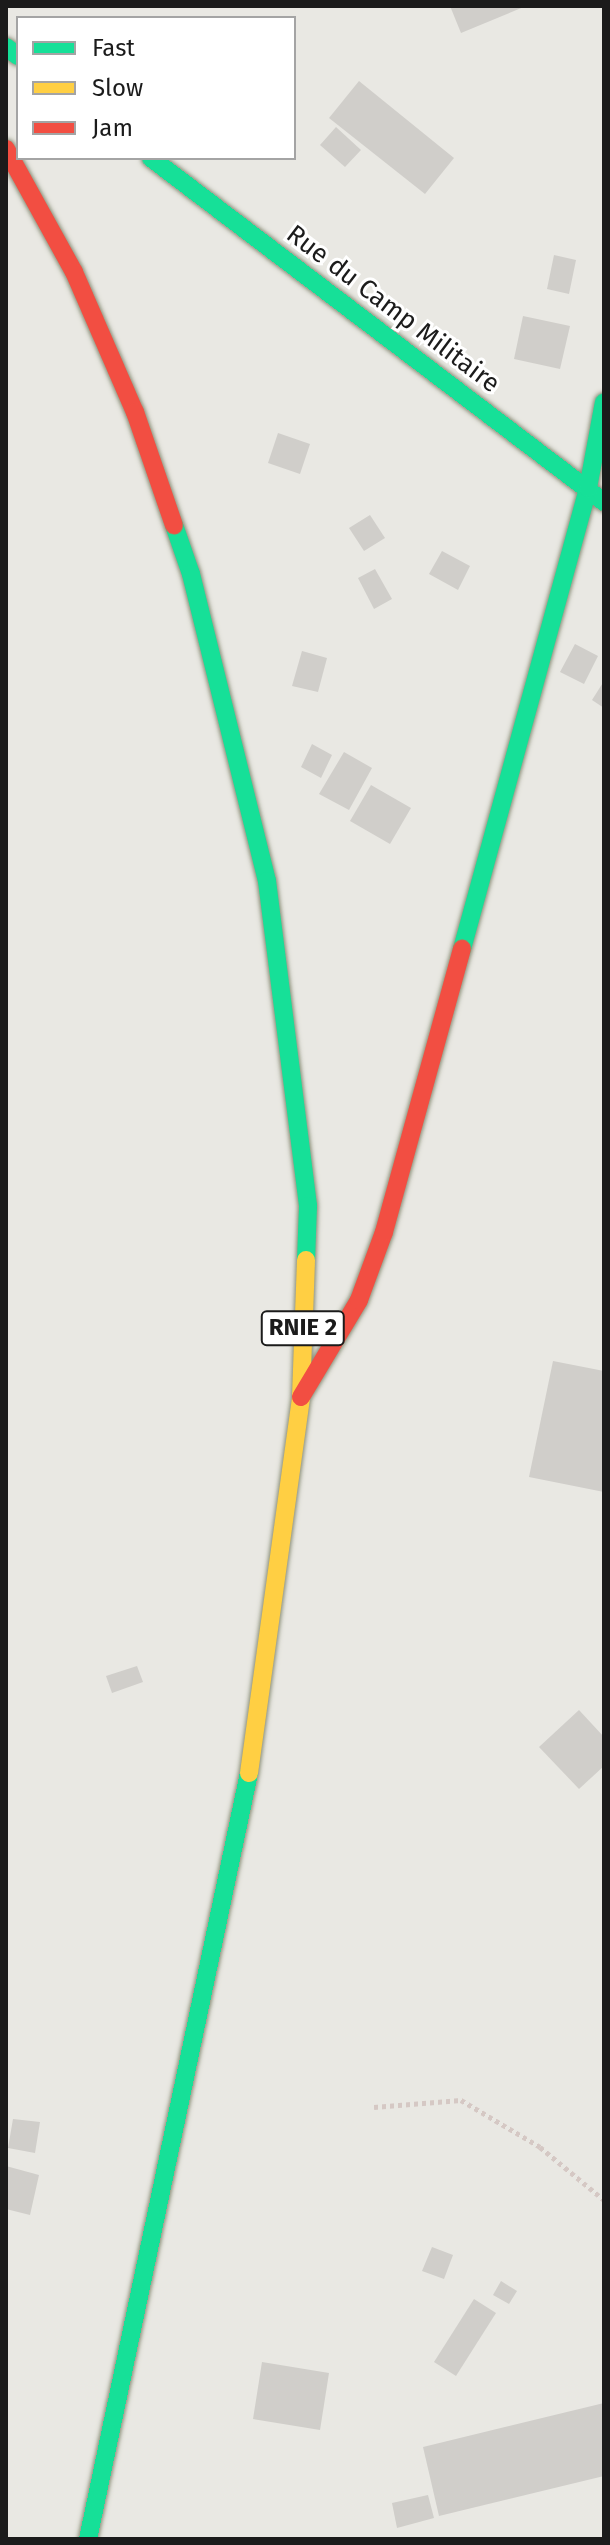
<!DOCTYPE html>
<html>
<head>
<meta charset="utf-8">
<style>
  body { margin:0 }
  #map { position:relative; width:610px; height:2545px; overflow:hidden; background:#e9e8e3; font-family:"Fira Sans",sans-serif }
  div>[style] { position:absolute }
  .building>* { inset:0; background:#d0ceca }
  .path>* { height:5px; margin-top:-2.5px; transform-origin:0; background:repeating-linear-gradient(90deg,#d5c8c4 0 4px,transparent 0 8px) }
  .roads { filter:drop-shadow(0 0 2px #8e927c) drop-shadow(0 0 2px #8e927c) }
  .fast>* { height:18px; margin:-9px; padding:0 9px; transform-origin:9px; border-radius:9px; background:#16e098 }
  .slow>* { height:18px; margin:-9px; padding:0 9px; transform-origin:9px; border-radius:9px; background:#ffcf43 }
  .jam>* { height:18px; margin:-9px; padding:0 9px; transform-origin:9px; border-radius:9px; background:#f24e42 }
  span { translate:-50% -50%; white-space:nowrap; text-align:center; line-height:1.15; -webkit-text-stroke:6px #fff; paint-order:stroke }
  .shield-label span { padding:2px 6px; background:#fff; border:2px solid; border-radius:6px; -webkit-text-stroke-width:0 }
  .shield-label { font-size:24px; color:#1b1b1b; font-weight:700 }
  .street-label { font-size:26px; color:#1b1b1b }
  .frame { position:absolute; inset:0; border:8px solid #1b1b1b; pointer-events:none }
  .legend { position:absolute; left:16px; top:16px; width:280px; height:144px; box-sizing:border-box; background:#fff; border:2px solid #a4a4a4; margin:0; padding:10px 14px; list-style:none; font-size:24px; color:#1b1b1b }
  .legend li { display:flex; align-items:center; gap:16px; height:40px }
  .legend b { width:40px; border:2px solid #a4a4a4 }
</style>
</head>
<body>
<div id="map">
  <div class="building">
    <div style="clip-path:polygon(450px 6px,526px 6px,461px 33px)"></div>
    <div style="clip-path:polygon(359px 81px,454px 158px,425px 194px,329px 118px)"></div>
    <div style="clip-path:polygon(336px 127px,361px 150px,345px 167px,320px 145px)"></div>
    <div style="clip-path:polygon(554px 255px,576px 260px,569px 294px,547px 289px)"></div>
    <div style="clip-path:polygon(523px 316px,570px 326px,560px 369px,514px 359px)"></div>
    <div style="clip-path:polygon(278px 433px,310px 444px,300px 474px,268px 463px)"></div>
    <div style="clip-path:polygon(370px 515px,385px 538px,364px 551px,349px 528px)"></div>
    <div style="clip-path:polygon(442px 551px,470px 566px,458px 590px,429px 574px)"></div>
    <div style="clip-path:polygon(375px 569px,392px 599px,374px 609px,358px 578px)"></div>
    <div style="clip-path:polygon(575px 644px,598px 656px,584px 684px,560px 672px)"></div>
    <div style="clip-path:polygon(302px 651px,327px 658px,318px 692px,292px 686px)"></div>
    <div style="clip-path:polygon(604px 681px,604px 708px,592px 700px)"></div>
    <div style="clip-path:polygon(312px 744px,332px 755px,321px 778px,301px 767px)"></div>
    <div style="clip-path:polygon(344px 752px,372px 768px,349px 810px,319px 794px)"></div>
    <div style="clip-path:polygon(371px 785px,411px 808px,390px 844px,350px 821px)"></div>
    <div style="clip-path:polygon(553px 1361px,604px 1371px,604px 1492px,529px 1477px)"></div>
    <div style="clip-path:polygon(137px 1666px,143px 1682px,112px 1693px,106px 1676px)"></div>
    <div style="clip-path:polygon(579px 1710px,604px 1737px,604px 1766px,579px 1789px,539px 1747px)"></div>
    <div style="clip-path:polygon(13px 2119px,40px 2122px,35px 2153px,8px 2148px)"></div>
    <div style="clip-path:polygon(6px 2166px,39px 2175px,30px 2215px,6px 2209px)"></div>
    <div style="clip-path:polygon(432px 2247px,453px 2255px,444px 2279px,422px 2271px)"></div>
    <div style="clip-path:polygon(501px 2281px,517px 2291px,509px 2304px,493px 2295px)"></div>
    <div style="clip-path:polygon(474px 2299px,496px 2313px,456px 2376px,434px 2362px)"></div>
    <div style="clip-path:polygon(262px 2362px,329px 2373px,320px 2430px,253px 2419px)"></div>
    <div style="clip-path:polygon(604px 2403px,604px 2476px,439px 2516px,423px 2447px)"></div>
    <div style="clip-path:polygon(428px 2495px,434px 2518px,397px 2528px,392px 2503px)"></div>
  </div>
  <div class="path">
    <div style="left:374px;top:2107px;width:87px;rotate:-4.6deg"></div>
    <div style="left:461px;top:2100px;width:92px;rotate:30.7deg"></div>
    <div style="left:540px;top:2147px;width:83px;rotate:39.6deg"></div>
  </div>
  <div class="roads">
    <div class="fast">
      <div style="left:6px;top:47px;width:15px;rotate:37deg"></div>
      <div style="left:151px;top:158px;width:569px;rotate:37.21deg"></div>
      <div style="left:174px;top:525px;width:52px;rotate:70.9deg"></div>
      <div style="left:191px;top:574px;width:316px;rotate:76.1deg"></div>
      <div style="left:267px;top:881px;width:328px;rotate:82.8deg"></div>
      <div style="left:308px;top:1206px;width:54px;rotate:92.1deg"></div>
      <div style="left:462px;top:949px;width:478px;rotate:-74.7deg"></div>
      <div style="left:588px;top:488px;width:87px;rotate:-79.5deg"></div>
      <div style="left:88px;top:2539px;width:783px;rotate:-78.13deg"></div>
    </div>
    <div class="slow">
      <div style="left:249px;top:1773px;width:380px;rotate:-82.1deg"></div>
      <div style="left:301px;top:1397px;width:137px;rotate:-87.9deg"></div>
    </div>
    <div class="jam">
      <div style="left:6px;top:149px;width:141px;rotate:61.1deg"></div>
      <div style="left:74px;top:272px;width:153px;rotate:66.5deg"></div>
      <div style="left:135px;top:412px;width:120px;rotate:71deg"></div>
      <div style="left:301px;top:1397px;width:113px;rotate:-59.1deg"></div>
      <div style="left:359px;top:1300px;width:72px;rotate:-69.8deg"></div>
      <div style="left:384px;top:1232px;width:294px;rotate:-74.6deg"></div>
    </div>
  </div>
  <div class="shield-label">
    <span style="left:303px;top:1328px">RNIE 2</span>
  </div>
  <div class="street-label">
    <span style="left:393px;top:309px;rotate:37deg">Rue du Camp Militaire</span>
  </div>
  <div class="frame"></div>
  <ul class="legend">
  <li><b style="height:10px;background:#16e098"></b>Fast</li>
  <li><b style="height:10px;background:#ffcf43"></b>Slow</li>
  <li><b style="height:10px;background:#f24e42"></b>Jam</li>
  </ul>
</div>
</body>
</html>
